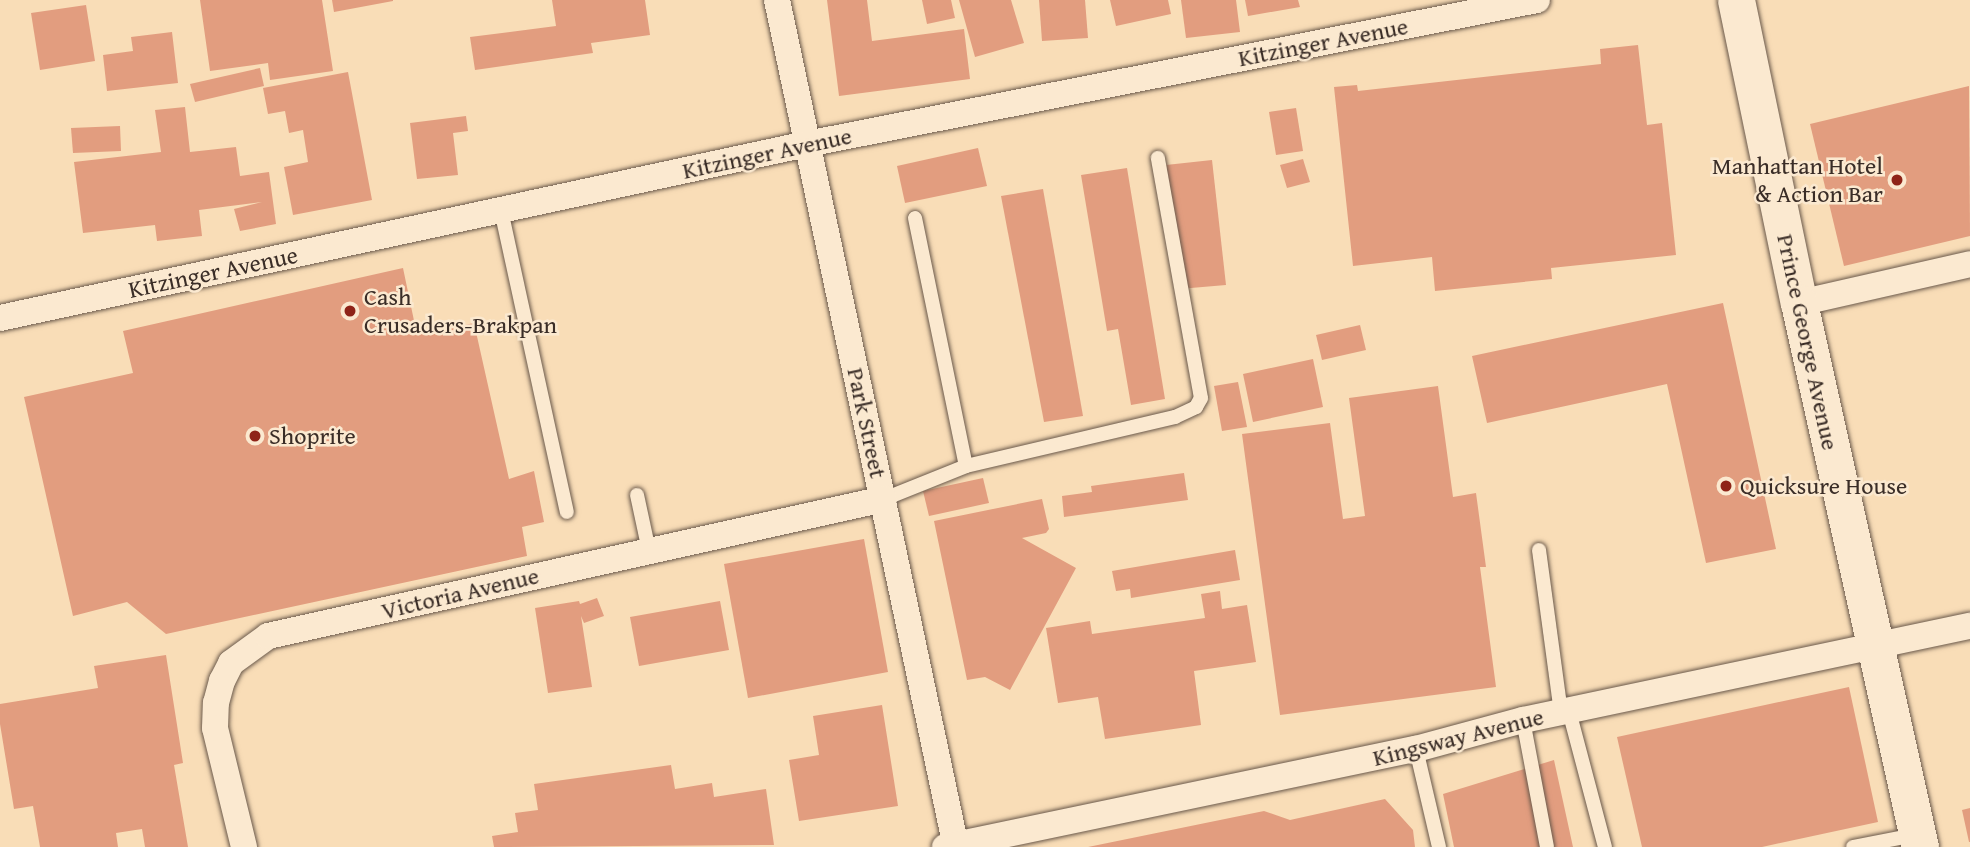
<!DOCTYPE html>
<html>
<head>
<meta charset="utf-8">
<style>
  body { margin:0 }
  #map { position:relative; width:1970px; height:847px; overflow:hidden; background:#f9ddb7; font-family:"Gentium Book Plus",serif }
  div>[style] { position:absolute }
  .building>* { inset:0; background:#e29d7f }
  .roads { filter:drop-shadow(0 0 2px #6a594b) drop-shadow(0 0 2px #6a594b) }
  .service>* { height:14px; margin:-7px; padding:0 7px; transform-origin:7px; border-radius:7px; background:#fbe9d0 }
  .minor>* { height:26px; margin:-13px; padding:0 13px; transform-origin:13px; border-radius:13px; background:#fbe9d0 }
  .secondary>* { height:37px; margin:-18.5px; padding:0 18.5px; transform-origin:18.5px; border-radius:18.5px; background:#fbe9d0 }
  .dots>* { width:19px; height:19px; translate:-50% -50%; box-sizing:border-box; border:4px solid #fbe9d0; border-radius:50% }
  span { translate:-50% -50%; white-space:nowrap; text-align:center; line-height:1.15; -webkit-text-stroke:5px #fbe9d0; paint-order:stroke }
  .street-label { font-size:24px; color:#3a2d27 }
  .poi-label { font-size:24px; color:#3a2d27 }
  .right { translate:-100% -50%; text-align:right }
  .left { translate:0 -50%; text-align:left }
</style>
</head>
<body>
<div id="map">
  <div class="building">
    <div style="clip-path:polygon(200px 0,322px 0,333px 71px,270px 80px,268px 63px,210px 71px)"></div>
    <div style="clip-path:polygon(332px 0,393px 0,393px 1px,334px 12px)"></div>
    <div style="clip-path:polygon(552px 0,645px 0,650px 35px,591px 43px,593px 53px,475px 70px,470px 37px,556px 26px)"></div>
    <div style="clip-path:polygon(827px 0,867px 0,872px 41px,964px 29px,970px 79px,839px 96px)"></div>
    <div style="clip-path:polygon(922px 0,951px 0,955px 18px,927px 24px)"></div>
    <div style="clip-path:polygon(959px 0,1011px 0,1024px 43px,975px 57px)"></div>
    <div style="clip-path:polygon(1039px 0,1085px 0,1088px 38px,1042px 41px)"></div>
    <div style="clip-path:polygon(1110px 0,1168px 0,1171px 14px,1116px 26px)"></div>
    <div style="clip-path:polygon(1181px 0,1236px 0,1240px 32px,1186px 38px)"></div>
    <div style="clip-path:polygon(1245px 0,1298px 0,1300px 7px,1248px 16px)"></div>
    <div style="clip-path:polygon(86px 5px,95px 61px,40px 70px,31px 13px)"></div>
    <div style="clip-path:polygon(172px 32px,178px 83px,107px 91px,103px 55px,133px 51px,131px 37px)"></div>
    <div style="clip-path:polygon(1638px 45px,1647px 125px,1662px 123px,1676px 255px,1551px 268px,1552px 279px,1435px 291px,1432px 257px,1353px 266px,1334px 87px,1357px 85px,1358px 91px,1601px 64px,1600px 49px)"></div>
    <div style="clip-path:polygon(260px 68px,264px 86px,195px 102px,190px 84px)"></div>
    <div style="clip-path:polygon(348px 72px,372px 200px,293px 215px,284px 167px,308px 162px,303px 130px,289px 133px,285px 111px,268px 114px,263px 88px)"></div>
    <div style="clip-path:polygon(1969px 86px,1970px 236px,1844px 266px,1810px 124px)"></div>
    <div style="clip-path:polygon(185px 107px,190px 152px,236px 147px,240px 176px,269px 172px,276px 224px,240px 231px,234px 209px,262px 202px,199px 210px,202px 236px,157px 241px,155px 225px,83px 233px,74px 162px,161px 152px,155px 110px)"></div>
    <div style="clip-path:polygon(1296px 108px,1303px 151px,1276px 155px,1269px 112px)"></div>
    <div style="clip-path:polygon(466px 116px,468px 131px,453px 133px,458px 175px,417px 179px,410px 123px)"></div>
    <div style="clip-path:polygon(120px 126px,121px 151px,73px 153px,71px 128px)"></div>
    <div style="clip-path:polygon(978px 148px,987px 186px,905px 203px,897px 166px)"></div>
    <div style="clip-path:polygon(1303px 159px,1310px 182px,1287px 188px,1280px 165px)"></div>
    <div style="clip-path:polygon(1212px 160px,1226px 285px,1179px 289px,1166px 165px)"></div>
    <div style="clip-path:polygon(1127px 168px,1165px 399px,1131px 405px,1118px 329px,1107px 331px,1081px 175px)"></div>
    <div style="clip-path:polygon(1043px 189px,1083px 416px,1044px 422px,1001px 196px)"></div>
    <div style="clip-path:polygon(403px 268px,417px 335px,474px 323px,509px 479px,534px 471px,544px 522px,522px 527px,527px 556px,166px 634px,127px 602px,73px 616px,24px 397px,133px 373px,123px 331px)"></div>
    <div style="clip-path:polygon(1723px 303px,1776px 549px,1706px 563px,1667px 384px,1487px 423px,1472px 356px)"></div>
    <div style="clip-path:polygon(1360px 325px,1366px 350px,1322px 360px,1316px 335px)"></div>
    <div style="clip-path:polygon(1313px 359px,1323px 407px,1253px 422px,1243px 374px)"></div>
    <div style="clip-path:polygon(1238px 382px,1247px 427px,1222px 431px,1214px 386px)"></div>
    <div style="clip-path:polygon(1438px 386px,1453px 497px,1476px 493px,1486px 567px,1480px 567px,1496px 687px,1280px 715px,1242px 434px,1330px 423px,1343px 519px,1365px 516px,1349px 398px)"></div>
    <div style="clip-path:polygon(1184px 473px,1188px 500px,1064px 517px,1062px 496px,1092px 492px,1091px 486px)"></div>
    <div style="clip-path:polygon(983px 478px,989px 503px,929px 516px,923px 491px)"></div>
    <div style="clip-path:polygon(1042px 499px,1049px 529px,1046px 533px,1022px 538px,1076px 568px,1010px 690px,985px 677px,967px 680px,934px 521px)"></div>
    <div style="clip-path:polygon(864px 539px,888px 672px,748px 698px,724px 564px)"></div>
    <div style="clip-path:polygon(1235px 550px,1240px 580px,1131px 598px,1130px 589px,1116px 591px,1112px 571px)"></div>
    <div style="clip-path:polygon(1220px 591px,1222px 609px,1247px 605px,1256px 662px,1194px 671px,1201px 725px,1105px 739px,1098px 697px,1058px 703px,1046px 628px,1090px 621px,1092px 634px,1205px 618px,1201px 594px)"></div>
    <div style="clip-path:polygon(597px 598px,604px 616px,584px 623px,581px 616px,592px 687px,548px 693px,535px 608px,579px 601px,580px 604px)"></div>
    <div style="clip-path:polygon(720px 601px,729px 650px,639px 666px,630px 617px)"></div>
    <div style="clip-path:polygon(166px 655px,183px 763px,174px 765px,188px 847px,145px 847px,142px 829px,116px 833px,118px 847px,40px 847px,33px 806px,14px 809px,0 724px,0 704px,98px 688px,94px 666px)"></div>
    <div style="clip-path:polygon(1849px 687px,1878px 822px,1762px 847px,1642px 847px,1617px 737px)"></div>
    <div style="clip-path:polygon(882px 705px,898px 806px,799px 821px,789px 760px,819px 755px,813px 716px)"></div>
    <div style="clip-path:polygon(1554px 760px,1573px 847px,1454px 847px,1443px 794px)"></div>
    <div style="clip-path:polygon(671px 765px,675px 789px,712px 783px,714px 797px,766px 789px,774px 845px,494px 847px,492px 836px,518px 832px,515px 813px,538px 810px,534px 784px)"></div>
    <div style="clip-path:polygon(1385px 799px,1413px 830px,1415px 847px,1088px 847px,1264px 811px,1290px 820px)"></div>
    <div style="clip-path:polygon(1970px 808px,1970px 842px,1969px 842px,1962px 810px)"></div>
  </div>
  <div class="roads">
    <div class="service">
      <div style="left:501px;top:210px;width:309px;rotate:77.7deg"></div>
      <div style="left:915px;top:218px;width:253px;rotate:78.4deg"></div>
      <div style="left:637px;top:495px;width:57px;rotate:77.9deg"></div>
      <div style="left:884px;top:499px;width:88px;rotate:-21.9deg"></div>
      <div style="left:966px;top:466px;width:215px;rotate:-13.2deg"></div>
      <div style="left:1175px;top:417px;width:23px;rotate:-25deg"></div>
      <div style="left:1196px;top:407px;width:10px;rotate:-61deg"></div>
      <div style="left:1201px;top:398px;width:244px;rotate:-100.2deg"></div>
      <div style="left:1539px;top:550px;width:163px;rotate:82.3deg"></div>
      <div style="left:1569px;top:711px;width:141px;rotate:75.2deg"></div>
      <div style="left:1523px;top:720px;width:129px;rotate:79.3deg"></div>
      <div style="left:1416px;top:749px;width:101px;rotate:76.8deg"></div>
      <div style="left:1853px;top:847px;width:63px;rotate:-11deg"></div>
    </div>
    <div class="minor">
      <div style="left:777px;top:0;width:866px;rotate:78.07deg"></div>
      <div style="left:1799px;top:303px;width:175px;rotate:-12.8deg"></div>
      <div style="left:0;top:318px;width:826px;rotate:-12.17deg"></div>
      <div style="left:807px;top:144px;width:744px;rotate:-11.16deg"></div>
      <div style="left:244px;top:847px;width:122px;rotate:-103.7deg"></div>
      <div style="left:215px;top:728px;width:25px;rotate:-88deg"></div>
      <div style="left:216px;top:703px;width:23px;rotate:-75deg"></div>
      <div style="left:222px;top:681px;width:20px;rotate:-63deg"></div>
      <div style="left:231px;top:663px;width:46px;rotate:-36.1deg"></div>
      <div style="left:268px;top:636px;width:631px;rotate:-12.54deg"></div>
      <div style="left:945px;top:847px;width:481px;rotate:-11.8deg"></div>
      <div style="left:1416px;top:749px;width:111px;rotate:-15.2deg"></div>
      <div style="left:1523px;top:720px;width:457px;rotate:-11.9deg"></div>
    </div>
    <div class="secondary">
      <div style="left:1736px;top:0;width:309px;rotate:78.3deg"></div>
      <div style="left:1799px;top:303px;width:557px;rotate:77.46deg"></div>
    </div>
  </div>
  <div class="dots">
    <div style="left:1897px;top:180px;background:#8f2418"></div>
    <div style="left:350px;top:311px;background:#8f2418"></div>
    <div style="left:255px;top:436px;background:#8f2418"></div>
    <div style="left:1726px;top:486px;background:#8f2418"></div>
  </div>
  <div class="street-label">
    <span style="left:1323px;top:42px;rotate:-11deg">Kitzinger Avenue</span>
    <span style="left:767px;top:153px;rotate:-12deg">Kitzinger Avenue</span>
    <span style="left:213px;top:272px;rotate:-12deg">Kitzinger Avenue</span>
    <span style="left:1808px;top:342px;rotate:78deg">Prince George Avenue</span>
    <span style="left:867px;top:423px;rotate:78deg">Park Street</span>
    <span style="left:460px;top:593px;rotate:-13deg">Victoria Avenue</span>
    <span style="left:1458px;top:737px;rotate:-14deg">Kingsway Avenue</span>
  </div>
  <div class="poi-label">
    <span class="right" style="left:1883px;top:180px">Manhattan Hotel<br>&amp; Action Bar</span>
    <span class="left" style="left:364px;top:311px">Cash<br>Crusaders-Brakpan</span>
    <span class="left" style="left:269px;top:436px">Shoprite</span>
    <span class="left" style="left:1740px;top:486px">Quicksure House</span>
  </div>
</div>
</body>
</html>
